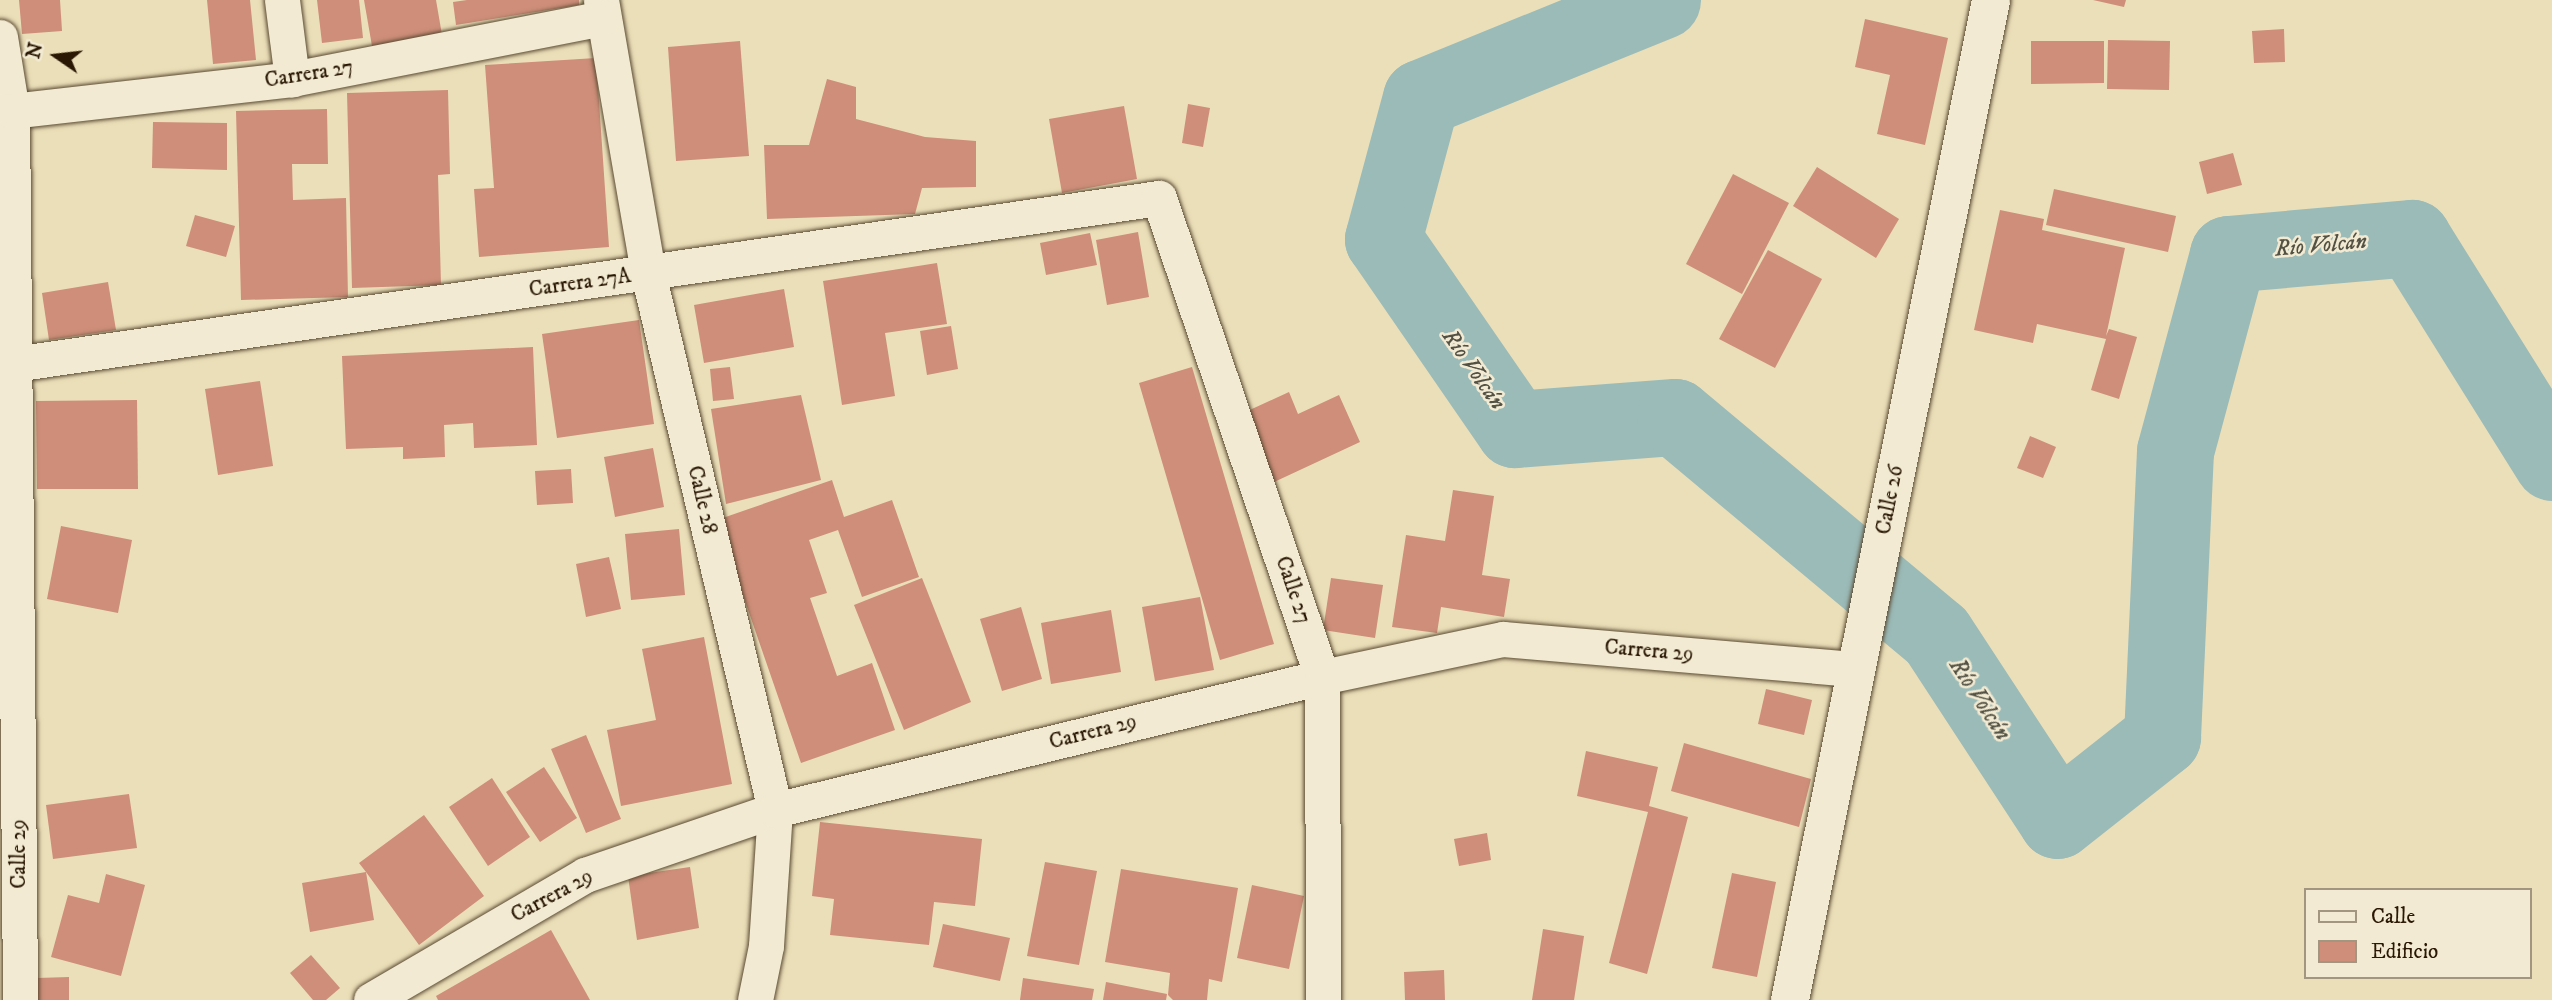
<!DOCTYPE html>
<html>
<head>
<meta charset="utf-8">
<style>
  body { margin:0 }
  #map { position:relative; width:2552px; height:1000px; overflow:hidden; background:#ebdfb9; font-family:"IM FELL DW Pica",serif }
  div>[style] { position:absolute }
  .river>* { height:77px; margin:-38.5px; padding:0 38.5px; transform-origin:38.5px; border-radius:38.5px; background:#9bbbb8 }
  .building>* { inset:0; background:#ce8e79 }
  .roads { filter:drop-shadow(0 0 2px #5a4a32) drop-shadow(0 0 2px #5a4a32) }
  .street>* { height:35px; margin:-17.5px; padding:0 17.5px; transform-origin:17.5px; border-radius:17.5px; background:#f2ead2 }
  .secondary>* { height:38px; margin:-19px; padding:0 19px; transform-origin:19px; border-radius:19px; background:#f2ead2 }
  span { translate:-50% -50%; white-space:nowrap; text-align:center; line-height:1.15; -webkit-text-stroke:5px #f2ead2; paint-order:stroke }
  .street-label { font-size:21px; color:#2a1805 }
  .water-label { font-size:23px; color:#525144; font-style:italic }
  .legend { position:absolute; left:2304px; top:888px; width:228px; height:91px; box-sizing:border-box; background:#f2ead2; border:2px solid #a29680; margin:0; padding:9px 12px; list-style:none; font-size:21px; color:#2a1805 }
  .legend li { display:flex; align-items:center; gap:14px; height:35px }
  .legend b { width:35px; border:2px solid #a29680 }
  .north { position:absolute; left:21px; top:21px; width:70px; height:70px; -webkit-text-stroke:5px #f2ead2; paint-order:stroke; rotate:284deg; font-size:19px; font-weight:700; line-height:28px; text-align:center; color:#2a1805 }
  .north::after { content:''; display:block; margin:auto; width:24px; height:32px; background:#2a1805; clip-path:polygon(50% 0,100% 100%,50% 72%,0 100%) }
</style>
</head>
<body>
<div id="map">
  <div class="river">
    <div style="left:1662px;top:0;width:260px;rotate:157.9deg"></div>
    <div style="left:1421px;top:98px;width:146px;rotate:105.1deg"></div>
    <div style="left:1383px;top:239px;width:231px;rotate:55.4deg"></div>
    <div style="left:1514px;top:429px;width:161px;rotate:-4.3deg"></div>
    <div style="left:1675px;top:417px;width:340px;rotate:39.9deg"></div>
    <div style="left:1936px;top:635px;width:221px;rotate:56.8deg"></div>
    <div style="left:2057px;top:820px;width:134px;rotate:-38.3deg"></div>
    <div style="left:2162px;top:737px;width:286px;rotate:-87.4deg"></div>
    <div style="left:2175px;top:451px;width:204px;rotate:-74.9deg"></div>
    <div style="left:2228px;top:254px;width:185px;rotate:-5deg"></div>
    <div style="left:2412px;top:238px;width:264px;rotate:58deg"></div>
  </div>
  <div class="building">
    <div style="clip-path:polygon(19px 0,60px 0,62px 31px,22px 34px)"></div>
    <div style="clip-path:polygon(207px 0,250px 0,256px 60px,213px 64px)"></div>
    <div style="clip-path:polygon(317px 0,359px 0,363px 38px,322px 43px)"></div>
    <div style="clip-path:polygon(364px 0,436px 0,442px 35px,372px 46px)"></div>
    <div style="clip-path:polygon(467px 0,579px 0,579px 5px,456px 25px,453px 2px)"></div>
    <div style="clip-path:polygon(2093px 0,2126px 0,2124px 7px)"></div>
    <div style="clip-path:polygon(1865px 19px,1948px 38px,1925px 145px,1877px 134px,1890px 75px,1855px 67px)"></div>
    <div style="clip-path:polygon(2284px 29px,2285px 62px,2254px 63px,2252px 31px)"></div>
    <div style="clip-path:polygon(2108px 40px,2170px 41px,2169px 90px,2107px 89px)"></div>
    <div style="clip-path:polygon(740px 41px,749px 156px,676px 161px,668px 47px)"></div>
    <div style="clip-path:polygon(2031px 41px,2104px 41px,2104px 83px,2031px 84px)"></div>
    <div style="clip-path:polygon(596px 58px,609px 247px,479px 257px,474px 189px,494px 188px,485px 65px)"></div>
    <div style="clip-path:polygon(827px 79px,856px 87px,856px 119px,925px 137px,976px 141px,976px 187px,922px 188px,915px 214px,767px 219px,764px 145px,809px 145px)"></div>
    <div style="clip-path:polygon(448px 90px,450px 174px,438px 175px,441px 285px,352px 288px,347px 93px)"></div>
    <div style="clip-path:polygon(1188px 104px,1210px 108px,1203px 147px,1182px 143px)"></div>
    <div style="clip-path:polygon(1124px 106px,1137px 179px,1062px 193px,1049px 119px)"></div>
    <div style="clip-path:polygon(327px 109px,328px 164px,292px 164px,293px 200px,346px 198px,348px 297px,241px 300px,236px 111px)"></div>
    <div style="clip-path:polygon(153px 122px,227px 123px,227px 170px,152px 168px)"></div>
    <div style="clip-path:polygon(2233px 153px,2242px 185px,2207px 194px,2199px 162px)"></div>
    <div style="clip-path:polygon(1817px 167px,1899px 219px,1876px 258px,1793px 206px)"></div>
    <div style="clip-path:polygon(1733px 174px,1789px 203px,1742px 294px,1686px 264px)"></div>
    <div style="clip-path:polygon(2054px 189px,2176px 216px,2168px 252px,2046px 225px)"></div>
    <div style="clip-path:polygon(2000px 210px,2044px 219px,2042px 230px,2125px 248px,2106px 336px,2109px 329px,2137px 337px,2119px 399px,2091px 390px,2106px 339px,2037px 324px,2033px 343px,1974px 330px)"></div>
    <div style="clip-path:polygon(195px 215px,235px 226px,226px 257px,186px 246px)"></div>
    <div style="clip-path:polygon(1138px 232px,1149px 297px,1107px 305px,1096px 240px)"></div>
    <div style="clip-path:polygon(1090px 233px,1097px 265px,1046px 275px,1040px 243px)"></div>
    <div style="clip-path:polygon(1768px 250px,1822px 279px,1775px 368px,1719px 339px)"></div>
    <div style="clip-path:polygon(937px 263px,947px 324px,885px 333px,895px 396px,842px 405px,823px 281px)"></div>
    <div style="clip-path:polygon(108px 282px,116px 330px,49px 340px,42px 293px)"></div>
    <div style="clip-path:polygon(784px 289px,794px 347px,704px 363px,694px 305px)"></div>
    <div style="clip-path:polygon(639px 320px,654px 424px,557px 438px,542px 334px)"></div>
    <div style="clip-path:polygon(951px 326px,958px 369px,927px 375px,920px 331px)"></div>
    <div style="clip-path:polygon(533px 347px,537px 445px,474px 448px,473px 423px,444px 425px,445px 457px,403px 459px,403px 447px,346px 449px,342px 356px)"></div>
    <div style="clip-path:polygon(730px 367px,734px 399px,713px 401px,710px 369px)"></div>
    <div style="clip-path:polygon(1192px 367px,1274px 644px,1220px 660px,1139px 383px)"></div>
    <div style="clip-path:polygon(260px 381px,273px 466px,218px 475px,205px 389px)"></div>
    <div style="clip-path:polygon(1289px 392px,1298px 414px,1339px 395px,1360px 442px,1272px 483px,1241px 414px)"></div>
    <div style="clip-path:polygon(801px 395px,821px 480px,726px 504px,711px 409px)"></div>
    <div style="clip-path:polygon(137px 400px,138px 489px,37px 489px,36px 401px)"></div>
    <div style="clip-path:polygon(2030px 436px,2056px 447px,2043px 478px,2017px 468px)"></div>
    <div style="clip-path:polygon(653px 448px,664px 507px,615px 517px,604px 457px)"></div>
    <div style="clip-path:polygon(571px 469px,573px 503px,537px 505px,535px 471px)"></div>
    <div style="clip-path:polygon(832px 480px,844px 517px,892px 500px,919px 577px,862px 597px,838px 530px,809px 540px,827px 593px,810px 598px,837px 676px,872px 663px,895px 730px,801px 763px,717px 520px)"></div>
    <div style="clip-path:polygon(1453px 490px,1494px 496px,1482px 575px,1510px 579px,1504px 617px,1441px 607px,1437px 633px,1392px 627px,1406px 535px,1445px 541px)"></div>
    <div style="clip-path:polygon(61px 526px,132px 540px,118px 613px,47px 599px)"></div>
    <div style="clip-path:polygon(679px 529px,685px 595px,631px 600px,625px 534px)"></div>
    <div style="clip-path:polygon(609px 557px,621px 609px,586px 617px,576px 564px)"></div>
    <div style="clip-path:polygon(922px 578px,971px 702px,904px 730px,854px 605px)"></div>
    <div style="clip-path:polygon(1331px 578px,1383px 585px,1375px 638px,1323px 630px)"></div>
    <div style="clip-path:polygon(1200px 597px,1214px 670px,1155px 681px,1142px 607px)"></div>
    <div style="clip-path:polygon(1021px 607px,1042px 679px,1002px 691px,980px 619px)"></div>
    <div style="clip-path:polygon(1111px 610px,1121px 672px,1051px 684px,1041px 623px)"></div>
    <div style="clip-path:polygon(704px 637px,732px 784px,621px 806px,607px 730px,656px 720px,642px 649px)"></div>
    <div style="clip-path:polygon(1766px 689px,1812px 700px,1804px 735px,1758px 724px)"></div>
    <div style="clip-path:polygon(586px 735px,621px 819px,586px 833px,551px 749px)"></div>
    <div style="clip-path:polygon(1684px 743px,1811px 779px,1799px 827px,1671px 791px)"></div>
    <div style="clip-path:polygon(1586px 751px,1658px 767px,1649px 806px,1688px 817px,1647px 974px,1609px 963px,1648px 812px,1577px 796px)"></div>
    <div style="clip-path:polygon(544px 767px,577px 818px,540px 842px,506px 792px)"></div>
    <div style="clip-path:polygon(492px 778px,530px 837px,488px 866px,449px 807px)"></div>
    <div style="clip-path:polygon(129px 794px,137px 848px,53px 859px,46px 805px)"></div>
    <div style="clip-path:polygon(424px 815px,484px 896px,419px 945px,366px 872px,374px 920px,310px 932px,302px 883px,366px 872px,359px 863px)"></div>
    <div style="clip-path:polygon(820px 822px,982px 839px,975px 906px,934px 902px,929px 945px,830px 935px,834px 899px,812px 896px)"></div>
    <div style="clip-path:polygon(1487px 833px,1491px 860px,1459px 866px,1454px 839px)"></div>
    <div style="clip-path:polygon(1045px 862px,1097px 871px,1079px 965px,1027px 956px)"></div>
    <div style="clip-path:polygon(690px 867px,699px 928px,637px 940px,628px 876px)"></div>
    <div style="clip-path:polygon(1121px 869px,1238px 888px,1222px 982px,1209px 979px,1207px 1000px,1173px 1000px,1168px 995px,1170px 973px,1105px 962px)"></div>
    <div style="clip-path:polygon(1732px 873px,1776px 882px,1757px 977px,1712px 968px)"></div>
    <div style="clip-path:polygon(106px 874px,145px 885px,121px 976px,51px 957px,68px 895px,99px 903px)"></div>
    <div style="clip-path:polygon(1252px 885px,1304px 896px,1289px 969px,1237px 958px)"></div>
    <div style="clip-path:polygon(943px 924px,1010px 938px,1000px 981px,933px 967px)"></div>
    <div style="clip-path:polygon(1543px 929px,1584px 936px,1574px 1000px,1532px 1000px)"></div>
    <div style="clip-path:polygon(551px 930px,590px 1000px,438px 1000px,436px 996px)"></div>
    <div style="clip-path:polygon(311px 955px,340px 988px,326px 1000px,313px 1000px,290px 973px)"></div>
    <div style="clip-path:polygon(1444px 970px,1445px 1000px,1405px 1000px,1404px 972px)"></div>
    <div style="clip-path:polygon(69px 977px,69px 1000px,37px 1000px,37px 978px)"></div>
    <div style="clip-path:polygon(1023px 978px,1094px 989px,1092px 1000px,1020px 1000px)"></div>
    <div style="clip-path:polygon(1106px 982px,1167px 994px,1166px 1000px,1103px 1000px)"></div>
  </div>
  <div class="roads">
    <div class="street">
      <div style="left:282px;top:0;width:80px;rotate:82.8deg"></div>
      <div style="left:601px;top:0;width:277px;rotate:80.2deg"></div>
      <div style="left:648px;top:273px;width:552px;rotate:76.69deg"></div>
      <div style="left:775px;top:810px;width:136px;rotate:93.8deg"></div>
      <div style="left:766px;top:946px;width:55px;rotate:101.5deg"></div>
      <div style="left:0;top:37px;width:75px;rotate:80.8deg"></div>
      <div style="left:12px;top:111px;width:889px;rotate:89.48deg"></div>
      <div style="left:12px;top:111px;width:282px;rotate:-6.5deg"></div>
      <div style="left:292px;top:79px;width:317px;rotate:-11.1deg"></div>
      <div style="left:0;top:366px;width:1171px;rotate:-8.25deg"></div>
      <div style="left:1159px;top:198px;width:506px;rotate:71.21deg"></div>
      <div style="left:1322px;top:677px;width:323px;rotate:89.8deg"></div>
      <div style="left:371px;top:1000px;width:248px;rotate:-30.3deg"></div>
      <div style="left:585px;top:875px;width:201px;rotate:-18.9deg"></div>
      <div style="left:775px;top:810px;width:563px;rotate:-13.67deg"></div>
      <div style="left:1322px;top:677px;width:185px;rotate:-11.9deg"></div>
      <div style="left:1503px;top:639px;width:354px;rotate:4.9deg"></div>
    </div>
    <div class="secondary">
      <div style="left:1790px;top:1000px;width:1020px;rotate:-78.63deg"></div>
    </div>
  </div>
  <div class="street-label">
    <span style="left:309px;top:74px;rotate:-9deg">Carrera 27</span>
    <span style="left:580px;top:283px;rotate:-8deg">Carrera 27A</span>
    <span style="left:702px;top:500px;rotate:77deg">Calle 28</span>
    <span style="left:1890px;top:500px;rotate:-79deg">Calle 26</span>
    <span style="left:1293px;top:590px;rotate:71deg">Calle 27</span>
    <span style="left:1649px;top:651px;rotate:5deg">Carrera 29</span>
    <span style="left:1093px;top:732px;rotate:-14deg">Carrera 29</span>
    <span style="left:19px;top:854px;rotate:-90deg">Calle 29</span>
    <span style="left:552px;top:896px;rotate:-28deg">Carrera 29</span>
  </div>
  <div class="water-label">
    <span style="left:2321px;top:246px;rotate:-5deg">Río Volcán</span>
    <span style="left:1473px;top:370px;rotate:55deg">Río Volcán</span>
    <span style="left:1979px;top:700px;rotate:57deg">Río Volcán</span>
  </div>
  <ul class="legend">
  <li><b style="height:9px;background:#f2ead2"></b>Calle</li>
  <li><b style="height:19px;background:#ce8e79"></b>Edificio</li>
  </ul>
  <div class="north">N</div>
</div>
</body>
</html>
